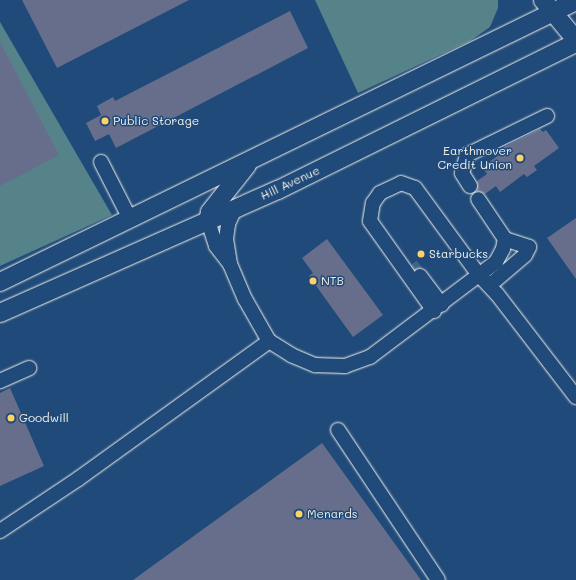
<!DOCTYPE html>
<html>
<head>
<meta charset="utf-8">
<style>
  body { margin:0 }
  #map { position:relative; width:576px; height:580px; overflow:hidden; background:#1f4a7a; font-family:Mali,sans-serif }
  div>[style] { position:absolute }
  .green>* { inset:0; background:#56828a }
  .building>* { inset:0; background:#676e8c }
  .minor-tunnel>* { height:14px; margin-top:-7px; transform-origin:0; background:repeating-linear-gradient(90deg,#3f638a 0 14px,transparent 0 21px) }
  .roads { filter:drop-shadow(0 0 1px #f4f1e8) drop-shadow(0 0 1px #f4f1e8) }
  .minor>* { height:14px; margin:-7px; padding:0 7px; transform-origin:7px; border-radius:7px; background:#1f4a7a }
  .major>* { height:18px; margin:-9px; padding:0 9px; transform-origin:9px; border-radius:9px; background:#1f4a7a }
  .dots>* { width:11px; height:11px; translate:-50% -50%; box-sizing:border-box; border:2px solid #1f4a7a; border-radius:50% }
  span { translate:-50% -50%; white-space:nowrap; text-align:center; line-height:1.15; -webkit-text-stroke:3px #1f4a7a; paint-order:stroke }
  .poi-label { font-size:12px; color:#f4f1e8 }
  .left { translate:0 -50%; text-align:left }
  .right { translate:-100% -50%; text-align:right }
  .street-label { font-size:12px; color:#f4f1e8 }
</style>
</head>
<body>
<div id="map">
  <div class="green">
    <div style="clip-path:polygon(315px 0,498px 0,498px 8px,490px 27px,470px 41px,358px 93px)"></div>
    <div style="clip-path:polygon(0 22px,112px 215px,0 266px)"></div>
  </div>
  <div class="building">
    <div style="clip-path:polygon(22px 0,189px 0,57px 68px)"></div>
    <div style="clip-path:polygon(290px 11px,308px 48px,116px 148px,109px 134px,95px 141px,86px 123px,101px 115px,97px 106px,113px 97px,115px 101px)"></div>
    <div style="clip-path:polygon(0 42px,59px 155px,0 186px)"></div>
    <div style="clip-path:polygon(540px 129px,543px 132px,546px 130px,559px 148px,534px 166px,537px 170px,527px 177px,524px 174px,500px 192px,496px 186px,485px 194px,477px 191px,477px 181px,487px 174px,482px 167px,506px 150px,504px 147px)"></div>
    <div style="clip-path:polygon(576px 218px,576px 279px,547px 238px)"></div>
    <div style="clip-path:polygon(327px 239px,383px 315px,353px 337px,309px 276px,313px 273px,302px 258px)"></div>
    <div style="clip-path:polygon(10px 388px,44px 466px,0 486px,0 393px)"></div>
    <div style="clip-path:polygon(322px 443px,421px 580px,133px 580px,314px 449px)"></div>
  </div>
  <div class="minor-tunnel">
    <div style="left:411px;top:265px;width:9px;rotate:49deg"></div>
  </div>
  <div class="roads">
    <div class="minor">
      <div style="left:101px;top:162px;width:64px;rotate:63deg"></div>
      <div style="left:470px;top:186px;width:15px;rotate:-122deg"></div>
      <div style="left:462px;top:173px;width:19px;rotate:-74deg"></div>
      <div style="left:467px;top:155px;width:89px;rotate:-26deg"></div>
      <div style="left:208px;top:221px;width:26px;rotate:72deg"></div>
      <div style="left:216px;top:246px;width:23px;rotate:52deg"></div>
      <div style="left:230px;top:264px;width:38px;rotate:67deg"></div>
      <div style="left:245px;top:299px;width:48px;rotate:60.3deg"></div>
      <div style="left:269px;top:341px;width:26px;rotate:32deg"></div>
      <div style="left:291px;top:355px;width:26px;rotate:23deg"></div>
      <div style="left:315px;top:365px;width:30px;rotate:2deg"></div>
      <div style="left:345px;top:366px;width:27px;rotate:-20deg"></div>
      <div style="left:370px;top:357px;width:158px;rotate:-37deg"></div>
      <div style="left:496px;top:262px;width:15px;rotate:-62deg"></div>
      <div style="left:503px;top:249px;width:10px;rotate:-79deg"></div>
      <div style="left:505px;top:239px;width:48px;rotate:-124deg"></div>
      <div style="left:230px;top:264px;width:25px;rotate:-99deg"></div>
      <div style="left:226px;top:239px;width:15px;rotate:-82deg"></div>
      <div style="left:228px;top:224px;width:17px;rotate:-66deg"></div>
      <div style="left:420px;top:276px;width:36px;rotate:53deg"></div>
      <div style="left:490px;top:285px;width:46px;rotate:-40.6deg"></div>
      <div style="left:525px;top:255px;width:9px;rotate:-63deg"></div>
      <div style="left:529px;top:247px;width:25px;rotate:-162deg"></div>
      <div style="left:434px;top:311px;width:110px;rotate:-125.4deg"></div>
      <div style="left:370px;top:221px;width:18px;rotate:-81deg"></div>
      <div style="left:373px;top:203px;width:12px;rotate:-55deg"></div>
      <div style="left:380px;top:193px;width:23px;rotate:-25deg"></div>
      <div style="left:401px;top:183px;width:15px;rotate:20deg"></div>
      <div style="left:415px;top:188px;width:108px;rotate:53.7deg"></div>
      <div style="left:479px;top:275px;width:26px;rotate:47deg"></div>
      <div style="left:497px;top:294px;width:130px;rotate:52.5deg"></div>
      <div style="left:0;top:381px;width:32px;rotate:-24deg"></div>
      <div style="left:338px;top:430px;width:180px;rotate:56.3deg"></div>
      <div style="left:0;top:531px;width:94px;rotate:-33.7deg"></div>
      <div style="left:78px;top:479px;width:236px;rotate:-35.8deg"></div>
    </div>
    <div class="major">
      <div style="left:543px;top:0;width:52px;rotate:50.5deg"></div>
      <div style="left:208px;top:221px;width:9px;rotate:-77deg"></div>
      <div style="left:210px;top:212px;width:60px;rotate:-51.8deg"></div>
      <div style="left:0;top:282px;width:641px;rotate:-26.01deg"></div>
      <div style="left:0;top:313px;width:304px;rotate:-23.9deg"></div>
      <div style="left:278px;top:190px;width:332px;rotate:-26.3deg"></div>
    </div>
  </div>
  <div class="dots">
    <div style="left:105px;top:121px;background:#ffd166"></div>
    <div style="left:520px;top:158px;background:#ffd166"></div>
    <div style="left:421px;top:254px;background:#ffd166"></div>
    <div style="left:313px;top:281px;background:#ffd166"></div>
    <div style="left:11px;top:418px;background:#ffd166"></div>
    <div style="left:299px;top:514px;background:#ffd166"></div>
  </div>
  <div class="poi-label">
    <span class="left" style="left:113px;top:121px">Public Storage</span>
    <span class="right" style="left:512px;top:158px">Earthmover<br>Credit Union</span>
    <span class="left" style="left:429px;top:254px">Starbucks</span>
    <span class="left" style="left:321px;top:281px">NTB</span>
    <span class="left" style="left:19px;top:418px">Goodwill</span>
    <span class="left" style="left:307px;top:514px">Menards</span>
  </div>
  <div class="street-label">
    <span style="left:290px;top:183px;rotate:-25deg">Hill Avenue</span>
  </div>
</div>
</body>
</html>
